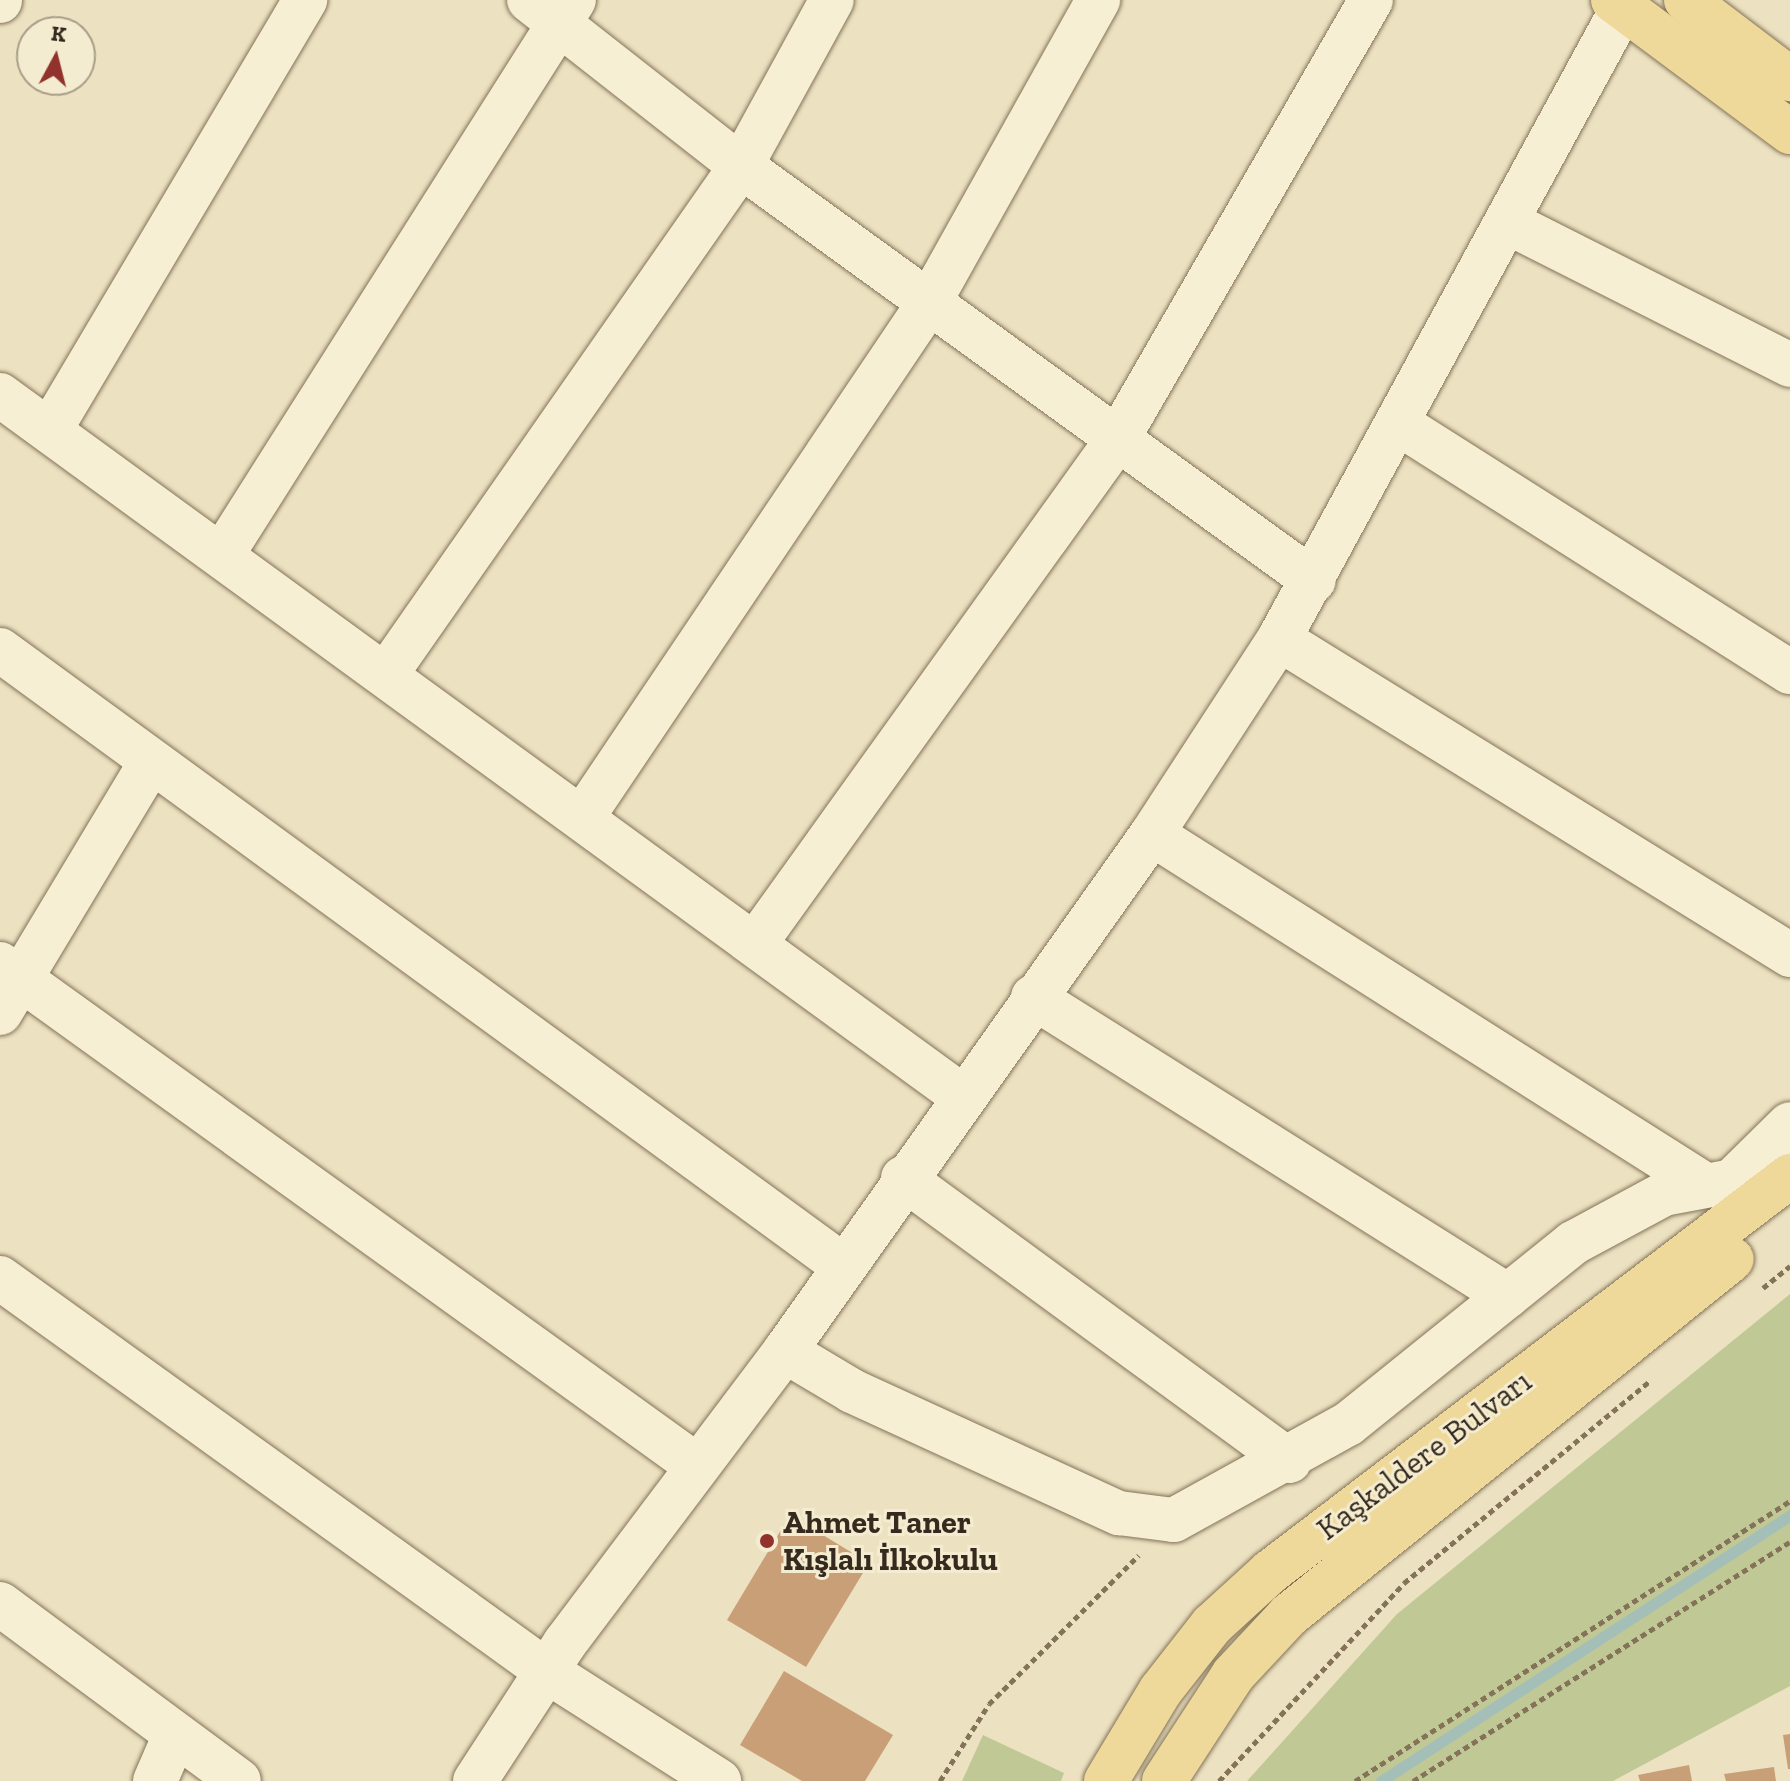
<!DOCTYPE html>
<html>
<head>
<meta charset="utf-8">
<style>
  body { margin:0 }
  #map { position:relative; width:1790px; height:1781px; overflow:hidden; background:#ece2c1; font-family:"Zilla Slab",serif }
  div>[style] { position:absolute }
  .green>* { inset:0; background:#c0c996 }
  .stream>* { height:11px; margin:-5.5px; padding:0 5.5px; transform-origin:5.5px; border-radius:5.5px; background:#a4beb8 }
  .building>* { inset:0; background:#c99f78 }
  .path>* { height:5px; margin-top:-2.5px; transform-origin:0; background:repeating-linear-gradient(90deg,#847359 0 6px,transparent 0 10px) }
  .roads { filter:drop-shadow(0 0 2px #847359) drop-shadow(0 0 2px #847359) }
  .minor>* { height:44px; margin:-22px; padding:0 22px; transform-origin:22px; border-radius:22px; background:#f7efd4 }
  .major>* { height:44px; margin:-22px; padding:0 22px; transform-origin:22px; border-radius:22px; background:#eed99a }
  .dots>* { width:22px; height:22px; translate:-50% -50%; box-sizing:border-box; border:4px solid #f4ecd0; border-radius:50% }
  span { translate:-50% -50%; white-space:nowrap; text-align:center; line-height:1.15; -webkit-text-stroke:6px #f4ecd0; paint-order:stroke }
  .street-label { font-size:32px; color:#352a1d }
  .poi-label { font-size:32px; color:#352a1d; font-weight:700 }
  .left { translate:0 -50%; text-align:left }
  .north { position:absolute; left:16px; top:16px; width:80px; height:80px; box-sizing:border-box; background:#f4ecd0; border:2px solid #a89e88; border-radius:50%; rotate:7deg; font-size:22px; font-weight:700; line-height:32px; text-align:center; color:#352a1d }
  .north::after { content:''; display:block; margin:auto; width:28px; height:36px; background:#91322c; clip-path:polygon(50% 0,100% 100%,50% 72%,0 100%) }
</style>
</head>
<body>
<div id="map">
  <div class="green">
    <div style="clip-path:polygon(1790px 1294px,1790px 1686px,1613px 1781px,1247px 1781px,1397px 1614px)"></div>
    <div style="clip-path:polygon(983px 1735px,1064px 1773px,1061px 1781px,962px 1781px)"></div>
  </div>
  <div class="stream">
    <div style="left:1381px;top:1781px;width:488px;rotate:-33deg"></div>
  </div>
  <div class="building">
    <div style="clip-path:polygon(790px 1515px,869px 1563px,806px 1667px,727px 1620px)"></div>
    <div style="clip-path:polygon(784px 1671px,893px 1735px,865px 1781px,802px 1781px,740px 1745px)"></div>
    <div style="clip-path:polygon(1790px 1734px,1790px 1769px,1788px 1769px,1783px 1735px)"></div>
    <div style="clip-path:polygon(1689px 1765px,1692px 1781px,1640px 1781px,1638px 1775px)"></div>
    <div style="clip-path:polygon(1774px 1767px,1776px 1781px,1726px 1781px,1724px 1774px)"></div>
  </div>
  <div class="path">
    <div style="left:1763px;top:1288px;width:35px;rotate:-39deg"></div>
    <div style="left:940px;top:1781px;width:91px;rotate:-57.5deg"></div>
    <div style="left:989px;top:1704px;width:211px;rotate:-44.8deg"></div>
    <div style="left:1219px;top:1781px;width:271px;rotate:-46.9deg"></div>
    <div style="left:1404px;top:1583px;width:318px;rotate:-39.4deg"></div>
    <div style="left:1355px;top:1781px;width:517px;rotate:-32.77deg"></div>
    <div style="left:1413px;top:1781px;width:446px;rotate:-32.4deg"></div>
  </div>
  <div class="roads">
    <div class="minor">
      <div style="left:529px;top:0;width:269px;rotate:38.1deg"></div>
      <div style="left:741px;top:166px;width:707px;rotate:35.91deg"></div>
      <div style="left:0;top:1px;width:1px;rotate:-90deg"></div>
      <div style="left:1509px;top:223px;width:315px;rotate:26.8deg"></div>
      <div style="left:0;top:395px;width:1190px;rotate:36.08deg"></div>
      <div style="left:1399px;top:424px;width:463px;rotate:32.4deg"></div>
      <div style="left:50px;top:430px;width:500px;rotate:-59.3deg"></div>
      <div style="left:222px;top:555px;width:657px;rotate:-57.62deg"></div>
      <div style="left:1279px;top:639px;width:601px;rotate:31.73deg"></div>
      <div style="left:0;top:650px;width:1043px;rotate:36.14deg"></div>
      <div style="left:387px;top:673px;width:618px;rotate:-55.08deg"></div>
      <div style="left:741px;top:166px;width:189px;rotate:-61.3deg"></div>
      <div style="left:584px;top:815px;width:620px;rotate:-56.05deg"></div>
      <div style="left:930px;top:301px;width:345px;rotate:-60.8deg"></div>
      <div style="left:1152px;top:834px;width:655px;rotate:32.4deg"></div>
      <div style="left:757px;top:941px;width:617px;rotate:-54.3deg"></div>
      <div style="left:1117px;top:440px;width:508px;rotate:-60deg"></div>
      <div style="left:0;top:964px;width:858px;rotate:35.75deg"></div>
      <div style="left:1033px;top:997px;width:561px;rotate:32.19deg"></div>
      <div style="left:0;top:1013px;width:293px;rotate:-59deg"></div>
      <div style="left:903px;top:1178px;width:479px;rotate:36.2deg"></div>
      <div style="left:0;top:1278px;width:675px;rotate:35.72deg"></div>
      <div style="left:548px;top:1672px;width:203px;rotate:32.5deg"></div>
      <div style="left:785px;top:1351px;width:78px;rotate:30.8deg"></div>
      <div style="left:852px;top:1391px;width:294px;rotate:24.6deg"></div>
      <div style="left:1119px;top:1513px;width:55px;rotate:7.3deg"></div>
      <div style="left:1174px;top:1520px;width:199px;rotate:-28.9deg"></div>
      <div style="left:1348px;top:1424px;width:289px;rotate:-38.8deg"></div>
      <div style="left:1573px;top:1243px;width:103px;rotate:-28.3deg"></div>
      <div style="left:1664px;top:1194px;width:69px;rotate:-10.8deg"></div>
      <div style="left:1732px;top:1181px;width:81px;rotate:-44.5deg"></div>
      <div style="left:0;top:1604px;width:297px;rotate:36.5deg"></div>
      <div style="left:155px;top:1781px;width:50px;rotate:-66.5deg"></div>
      <div style="left:475px;top:1781px;width:165px;rotate:-56.9deg"></div>
      <div style="left:565px;top:1643px;width:366px;rotate:-53deg"></div>
      <div style="left:785px;top:1351px;width:634px;rotate:-54.63deg"></div>
      <div style="left:1152px;top:834px;width:233px;rotate:-56.9deg"></div>
      <div style="left:1279px;top:639px;width:728px;rotate:-61.43deg"></div>
    </div>
    <div class="major">
      <div style="left:1613px;top:0;width:221px;rotate:36.7deg"></div>
      <div style="left:1686px;top:0;width:131px;rotate:37.2deg"></div>
      <div style="left:1106px;top:1781px;width:106px;rotate:-58.9deg"></div>
      <div style="left:1161px;top:1690px;width:83px;rotate:-51.9deg"></div>
      <div style="left:1212px;top:1625px;width:79px;rotate:-42.4deg"></div>
      <div style="left:1270px;top:1572px;width:654px;rotate:-37.29deg"></div>
      <div style="left:1164px;top:1781px;width:126px;rotate:-56.9deg"></div>
      <div style="left:1233px;top:1675px;width:82px;rotate:-47deg"></div>
      <div style="left:1289px;top:1615px;width:568px;rotate:-38.79deg"></div>
    </div>
  </div>
  <div class="dots">
    <div style="left:767px;top:1541px;background:#91322c"></div>
  </div>
  <div class="street-label">
    <span style="left:1424px;top:1455px;rotate:-37deg">Kaşkaldere Bulvarı</span>
  </div>
  <div class="poi-label">
    <span class="left" style="left:783px;top:1541px">Ahmet Taner<br>Kışlalı İlkokulu</span>
  </div>
  <div class="north">K</div>
</div>
</body>
</html>
